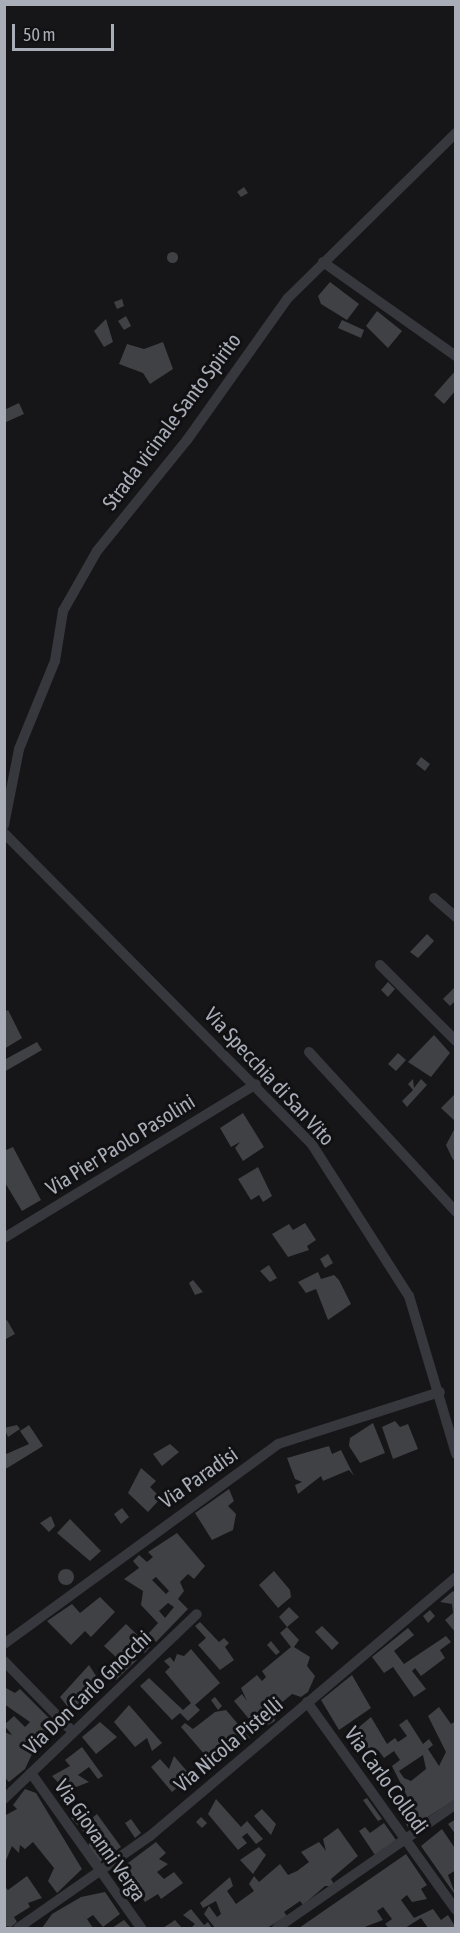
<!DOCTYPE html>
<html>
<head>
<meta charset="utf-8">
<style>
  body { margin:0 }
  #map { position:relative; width:460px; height:1933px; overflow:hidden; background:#161618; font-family:"Asap Condensed",sans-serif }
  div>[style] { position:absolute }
  .building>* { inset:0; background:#404145 }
  .round { border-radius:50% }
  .minor>* { height:10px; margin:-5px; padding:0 5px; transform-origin:5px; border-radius:5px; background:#37383d }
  span { translate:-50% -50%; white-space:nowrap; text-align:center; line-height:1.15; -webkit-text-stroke:6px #111113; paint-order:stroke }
  .street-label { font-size:21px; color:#a8adb8 }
  .frame { position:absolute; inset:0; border:6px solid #a8adb8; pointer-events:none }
  .scale { position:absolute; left:12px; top:24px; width:102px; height:27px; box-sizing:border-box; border:3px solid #a8adb8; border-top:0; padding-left:8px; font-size:18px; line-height:21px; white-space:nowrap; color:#a8adb8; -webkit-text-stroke:4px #111113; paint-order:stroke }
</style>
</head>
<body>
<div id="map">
  <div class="building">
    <div style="clip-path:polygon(244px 187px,248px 193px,241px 197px,237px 192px)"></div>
    <div class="round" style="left:166.5px;top:251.5px;width:11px;height:11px"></div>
    <div style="clip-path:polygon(330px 282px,359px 304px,347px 320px,321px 304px,318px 296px)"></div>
    <div style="clip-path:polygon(122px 299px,124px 306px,117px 309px,114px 302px)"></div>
    <div style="clip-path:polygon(377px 311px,402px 331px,388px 348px,366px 326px)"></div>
    <div style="clip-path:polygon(126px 316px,131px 326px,124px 330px,118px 321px)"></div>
    <div style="clip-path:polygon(106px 319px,113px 342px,104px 347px,94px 331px)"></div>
    <div style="clip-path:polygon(342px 320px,364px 330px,361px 338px,338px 328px)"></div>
    <div style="clip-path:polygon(163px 342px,173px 369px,150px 384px,143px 373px,119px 364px,127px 344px,144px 349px)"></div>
    <div style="clip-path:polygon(456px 370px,456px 390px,444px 404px,434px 395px)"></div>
    <div style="clip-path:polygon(19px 403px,24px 414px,4px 423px,4px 410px)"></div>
    <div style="clip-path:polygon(421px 757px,430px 764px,425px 771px,416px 764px)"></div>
    <div style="clip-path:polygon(427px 934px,434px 941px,418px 958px,410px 952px)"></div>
    <div style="clip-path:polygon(388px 982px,395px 989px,388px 997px,381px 990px)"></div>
    <div style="clip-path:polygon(456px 986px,456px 1000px,450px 1006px,443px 999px)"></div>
    <div style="clip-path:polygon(8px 1010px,22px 1038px,4px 1049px,4px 1012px)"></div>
    <div style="clip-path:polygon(434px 1035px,450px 1053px,431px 1077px,408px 1062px)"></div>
    <div style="clip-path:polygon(37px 1042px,42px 1050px,4px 1072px,4px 1060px)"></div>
    <div style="clip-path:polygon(398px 1053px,406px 1060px,396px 1071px,388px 1064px)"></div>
    <div style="clip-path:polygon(413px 1079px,414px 1088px,421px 1079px,427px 1085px,407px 1107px,402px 1101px,413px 1090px,408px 1084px)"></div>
    <div style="clip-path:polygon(456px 1093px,456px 1122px,441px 1108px)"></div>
    <div style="clip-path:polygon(243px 1113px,264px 1147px,243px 1161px,235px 1148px,240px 1142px,231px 1147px,220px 1128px)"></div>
    <div style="clip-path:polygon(318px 1121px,325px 1129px,316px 1137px,314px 1126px)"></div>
    <div style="clip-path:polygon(456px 1126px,456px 1158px,453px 1160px,446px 1145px)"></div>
    <div style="clip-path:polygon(13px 1147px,41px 1200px,22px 1211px,4px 1181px,4px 1151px)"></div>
    <div style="clip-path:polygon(258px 1167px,272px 1196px,263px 1202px,259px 1195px,251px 1200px,238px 1179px)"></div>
    <div style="clip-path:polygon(305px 1223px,316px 1240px,307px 1246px,309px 1250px,288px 1257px,272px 1234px,289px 1224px,293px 1230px)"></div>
    <div style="clip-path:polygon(328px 1254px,333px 1263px,325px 1268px,320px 1259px)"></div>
    <div style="clip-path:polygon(269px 1265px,277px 1278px,270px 1282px,260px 1271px)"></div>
    <div style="clip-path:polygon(318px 1272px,321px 1279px,334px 1275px,339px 1280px,351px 1304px,328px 1320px,316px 1289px,306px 1293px,298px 1282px)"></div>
    <div style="clip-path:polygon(193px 1280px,203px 1292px,195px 1295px,189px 1283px)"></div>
    <div style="clip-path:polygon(7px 1320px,15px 1334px,4px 1340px,4px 1322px)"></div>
    <div style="clip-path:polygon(395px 1421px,400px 1427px,408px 1424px,418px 1449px,393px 1459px,382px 1427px)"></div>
    <div style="clip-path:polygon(373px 1423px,385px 1453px,360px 1463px,349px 1446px,350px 1438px)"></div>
    <div style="clip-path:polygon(17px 1425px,20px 1429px,8px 1437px,4px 1428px)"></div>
    <div style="clip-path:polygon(29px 1425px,43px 1446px,4px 1470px,4px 1455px,29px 1444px,20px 1431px)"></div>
    <div style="clip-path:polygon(170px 1444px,179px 1452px,162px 1466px,153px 1454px)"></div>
    <div style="clip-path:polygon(329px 1446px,332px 1454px,341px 1450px,354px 1476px,349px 1470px,323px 1481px,321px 1476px,298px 1494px,295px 1485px,302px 1482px,295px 1479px,287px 1458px)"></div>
    <div style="clip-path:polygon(141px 1468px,156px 1481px,150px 1487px,161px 1498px,148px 1512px,128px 1493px)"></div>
    <div style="clip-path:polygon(229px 1489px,234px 1501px,228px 1506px,236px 1514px,233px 1530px,212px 1540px,195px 1513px)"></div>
    <div style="clip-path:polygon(122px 1508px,129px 1517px,121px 1524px,114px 1514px)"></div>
    <div style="clip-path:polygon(51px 1516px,55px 1526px,49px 1532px,40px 1523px)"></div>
    <div style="clip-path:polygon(70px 1519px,101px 1551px,90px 1561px,57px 1533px)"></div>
    <div style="clip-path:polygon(evenodd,177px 1533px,205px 1566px,194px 1579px,188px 1574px,180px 1582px,184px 1591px,178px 1599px,188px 1609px,156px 1642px,148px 1634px,158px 1623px,141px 1605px,143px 1591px,124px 1579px,139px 1568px,133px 1561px,139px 1555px,147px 1562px,153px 1557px,148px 1552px,177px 1533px,156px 1577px,169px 1591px,166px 1594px,152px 1580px,156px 1577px,177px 1533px,168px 1603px,174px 1607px,165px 1618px,159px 1611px,168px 1603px)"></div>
    <div class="round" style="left:58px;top:1569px;width:16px;height:16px"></div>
    <div style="clip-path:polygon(274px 1571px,290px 1590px,291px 1597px,278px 1608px,259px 1585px)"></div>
    <div style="clip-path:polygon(453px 1591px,456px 1594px,456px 1633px,445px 1620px,453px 1613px,452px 1604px,440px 1602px)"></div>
    <div style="clip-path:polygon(100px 1597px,115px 1612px,91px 1637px,85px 1631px,71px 1645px,47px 1621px,72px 1604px,80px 1613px)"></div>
    <div style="clip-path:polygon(289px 1607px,299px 1617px,287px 1627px,279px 1617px)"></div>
    <div style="clip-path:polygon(430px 1610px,435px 1616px,428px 1623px,423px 1616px)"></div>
    <div style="clip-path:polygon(200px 1622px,219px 1642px,224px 1638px,229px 1643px,225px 1647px,234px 1660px,220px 1670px,198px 1645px,206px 1638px,195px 1626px)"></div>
    <div style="clip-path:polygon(126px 1624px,150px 1647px,145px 1653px,137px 1644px,129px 1651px,137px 1660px,116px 1680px,105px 1671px,117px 1658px,104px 1646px)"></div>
    <div style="clip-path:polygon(322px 1626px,339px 1643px,332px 1650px,315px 1632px)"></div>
    <div style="clip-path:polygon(287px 1627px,299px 1640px,294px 1647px,310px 1657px,307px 1666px,315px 1676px,308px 1692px,301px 1697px,292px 1694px,273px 1710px,275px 1721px,268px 1725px,262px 1717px,254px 1725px,234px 1701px,242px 1694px,247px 1701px,241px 1688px,257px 1675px,262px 1681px,266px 1677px,262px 1671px,291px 1647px,280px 1633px)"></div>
    <div style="clip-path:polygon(408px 1628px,414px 1635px,394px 1651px,404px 1664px,446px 1636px,451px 1642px,440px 1650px,445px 1658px,421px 1676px,415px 1668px,412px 1671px,426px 1689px,414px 1697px,393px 1667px,384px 1673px,372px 1657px)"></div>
    <div style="clip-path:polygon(271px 1641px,280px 1652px,276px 1655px,267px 1645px)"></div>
    <div style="clip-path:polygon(191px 1649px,220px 1683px,195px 1705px,200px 1710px,188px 1721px,180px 1713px,172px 1720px,140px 1686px,149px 1678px,183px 1710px,191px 1703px,165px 1672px,170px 1667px,164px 1661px,170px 1657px,174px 1662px,177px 1654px,184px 1656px)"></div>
    <div style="clip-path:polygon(89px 1665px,100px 1682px,74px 1708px,67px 1706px,60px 1697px)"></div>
    <div style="clip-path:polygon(352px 1675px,371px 1708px,339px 1730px,321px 1700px)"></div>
    <div style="clip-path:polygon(4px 1687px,15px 1693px,20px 1689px,56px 1725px,29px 1749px,33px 1752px,25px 1769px,9px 1782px,4px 1777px,4px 1732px,12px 1735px,4px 1725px,14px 1716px,25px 1727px,30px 1722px,4px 1704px)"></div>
    <div style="clip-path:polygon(215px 1697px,222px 1706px,218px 1710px,211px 1700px)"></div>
    <div style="clip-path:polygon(129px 1705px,162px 1743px,152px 1751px,147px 1738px,135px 1747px,114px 1722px)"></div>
    <div style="clip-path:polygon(evenodd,439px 1707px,451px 1724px,456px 1721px,456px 1799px,409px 1829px,400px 1814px,412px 1806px,392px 1766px,400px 1760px,394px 1751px,384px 1758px,378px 1750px,366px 1758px,352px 1733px,371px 1717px,387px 1744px,395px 1738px,398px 1742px,407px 1736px,399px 1725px,407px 1719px,423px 1744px,429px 1739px,433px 1745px,428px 1749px,439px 1766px,446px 1752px,428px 1716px,439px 1707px,423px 1755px,426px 1769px,411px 1781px,404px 1778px,399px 1771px,423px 1755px)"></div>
    <div style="clip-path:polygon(226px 1710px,250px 1738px,211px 1762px,181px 1727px,185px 1723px,193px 1729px,215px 1712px)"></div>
    <div style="clip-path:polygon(100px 1722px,117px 1737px,96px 1754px,82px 1737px)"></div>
    <div style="clip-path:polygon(82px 1747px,103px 1776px,98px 1779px,89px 1767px,78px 1775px,89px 1782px,66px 1791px,52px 1776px,70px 1766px,65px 1760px)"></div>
    <div style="clip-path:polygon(174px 1756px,191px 1776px,172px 1792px,151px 1767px,160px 1759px,169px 1769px)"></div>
    <div style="clip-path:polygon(25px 1789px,36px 1793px,82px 1869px,57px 1893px,48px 1881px,54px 1868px,33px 1842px,25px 1849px,20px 1845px,19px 1853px,12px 1846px,4px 1865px,4px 1816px,17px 1809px,13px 1805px)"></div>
    <div style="clip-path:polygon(367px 1798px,382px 1819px,378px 1821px,363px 1800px)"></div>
    <div style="clip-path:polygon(216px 1799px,241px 1827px,247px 1821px,263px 1839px,256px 1844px,247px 1833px,242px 1837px,247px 1843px,238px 1850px,208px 1814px)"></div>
    <div style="clip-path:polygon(262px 1809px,276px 1824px,271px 1835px,254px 1816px)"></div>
    <div style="clip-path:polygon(80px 1812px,87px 1822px,97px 1814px,121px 1847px,100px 1862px,88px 1846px,91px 1840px,71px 1818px)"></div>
    <div style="clip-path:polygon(201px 1817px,207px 1823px,202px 1828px,196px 1822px)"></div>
    <div style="clip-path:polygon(131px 1819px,141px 1833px,135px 1838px,125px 1823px)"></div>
    <div style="clip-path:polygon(456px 1819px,456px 1835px,448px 1824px)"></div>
    <div style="clip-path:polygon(384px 1823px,396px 1840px,375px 1855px,359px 1831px,365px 1827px,370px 1833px)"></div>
    <div style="clip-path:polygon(338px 1828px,358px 1856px,331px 1879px,335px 1886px,325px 1886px,303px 1905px,300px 1901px,284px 1912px,287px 1916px,267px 1928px,215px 1928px,204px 1914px,209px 1906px,217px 1917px,221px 1914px,216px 1901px,203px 1908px,200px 1903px,230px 1877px,233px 1886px,227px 1891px,236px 1904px,254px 1891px,249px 1884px,254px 1876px,259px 1882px,280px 1864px,288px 1875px,297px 1871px,309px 1862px,301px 1852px,319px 1842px,326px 1851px,323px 1839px)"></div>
    <div style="clip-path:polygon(442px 1829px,456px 1850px,456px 1870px,448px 1875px,456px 1896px,421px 1846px)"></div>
    <div style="clip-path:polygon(156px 1842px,166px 1853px,159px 1859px,168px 1864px,157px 1872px,164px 1879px,174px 1872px,183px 1883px,161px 1899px,158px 1894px,145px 1902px,139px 1894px,127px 1895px,116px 1872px)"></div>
    <div style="clip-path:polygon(259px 1847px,266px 1855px,253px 1874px,240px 1860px)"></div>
    <div style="clip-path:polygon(406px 1854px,427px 1885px,421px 1889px,427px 1899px,412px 1902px,407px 1895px,401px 1900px,414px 1918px,433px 1909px,441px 1920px,448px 1915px,456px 1928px,428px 1928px,421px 1918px,405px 1928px,389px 1928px,385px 1924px,392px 1919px,383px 1907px,377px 1911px,383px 1920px,362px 1928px,299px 1928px)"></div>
    <div style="clip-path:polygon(27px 1876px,42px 1898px,28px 1903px,30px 1907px,14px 1917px,17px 1922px,11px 1927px,4px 1926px,4px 1886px,8px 1890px)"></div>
    <div style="clip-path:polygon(105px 1892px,120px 1914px,103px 1927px,93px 1915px,87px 1919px,93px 1928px,42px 1928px,52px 1914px,81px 1897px)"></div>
    <div style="clip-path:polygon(191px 1909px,204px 1925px,208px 1922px,212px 1928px,191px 1928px,195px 1924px,183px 1915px)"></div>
    <div style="clip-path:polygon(124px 1920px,131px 1928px,112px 1928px)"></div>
    <div style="clip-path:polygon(175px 1920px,182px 1928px,163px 1928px)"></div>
  </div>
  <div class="minor">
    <div style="left:323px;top:262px;width:163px;rotate:35.3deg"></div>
    <div style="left:4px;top:825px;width:77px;rotate:-78.8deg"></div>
    <div style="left:19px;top:749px;width:95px;rotate:-67.8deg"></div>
    <div style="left:55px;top:661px;width:51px;rotate:-80.9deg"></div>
    <div style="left:63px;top:611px;width:69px;rotate:-60.5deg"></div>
    <div style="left:97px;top:551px;width:143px;rotate:-51deg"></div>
    <div style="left:187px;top:440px;width:174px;rotate:-54.6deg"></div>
    <div style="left:288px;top:298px;width:235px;rotate:-44.5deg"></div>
    <div style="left:4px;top:833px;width:436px;rotate:45.3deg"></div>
    <div style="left:311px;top:1143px;width:182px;rotate:57.4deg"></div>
    <div style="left:409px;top:1296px;width:165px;rotate:73.4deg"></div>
    <div style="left:434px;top:898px;width:29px;rotate:41deg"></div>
    <div style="left:380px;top:965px;width:107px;rotate:45deg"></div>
    <div style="left:309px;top:1052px;width:217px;rotate:47.4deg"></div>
    <div style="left:4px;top:1238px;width:295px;rotate:-31.4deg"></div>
    <div style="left:4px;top:1644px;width:339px;rotate:-36.1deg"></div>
    <div style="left:278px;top:1444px;width:170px;rotate:-17.8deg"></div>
    <div style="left:4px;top:1661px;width:99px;rotate:45.8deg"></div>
    <div style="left:307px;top:1702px;width:256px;rotate:54.4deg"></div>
    <div style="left:31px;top:1773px;width:190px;rotate:54.6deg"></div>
    <div style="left:4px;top:1799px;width:267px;rotate:-43.8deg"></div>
    <div style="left:18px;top:1928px;width:161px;rotate:-34.9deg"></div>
    <div style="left:150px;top:1836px;width:401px;rotate:-40.2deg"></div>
    <div style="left:277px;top:1928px;width:218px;rotate:-34.7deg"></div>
  </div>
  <div class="street-label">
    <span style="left:171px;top:421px;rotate:-53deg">Strada vicinale Santo Spirito</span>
    <span style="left:270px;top:1076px;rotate:47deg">Via Specchia di San Vito</span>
    <span style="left:120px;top:1144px;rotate:-32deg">Via Pier Paolo Pasolini</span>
    <span style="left:198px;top:1477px;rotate:-35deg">Via Paradisi</span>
    <span style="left:87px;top:1692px;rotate:-44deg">Via Don Carlo Gnocchi</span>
    <span style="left:228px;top:1744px;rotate:-40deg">Via Nicola Pistelli</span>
    <span style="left:387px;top:1780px;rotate:54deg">Via Carlo Collodi</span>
    <span style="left:101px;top:1840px;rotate:55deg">Via Giovanni Verga</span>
  </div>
  <div class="frame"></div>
  <div class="scale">50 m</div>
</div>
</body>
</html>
